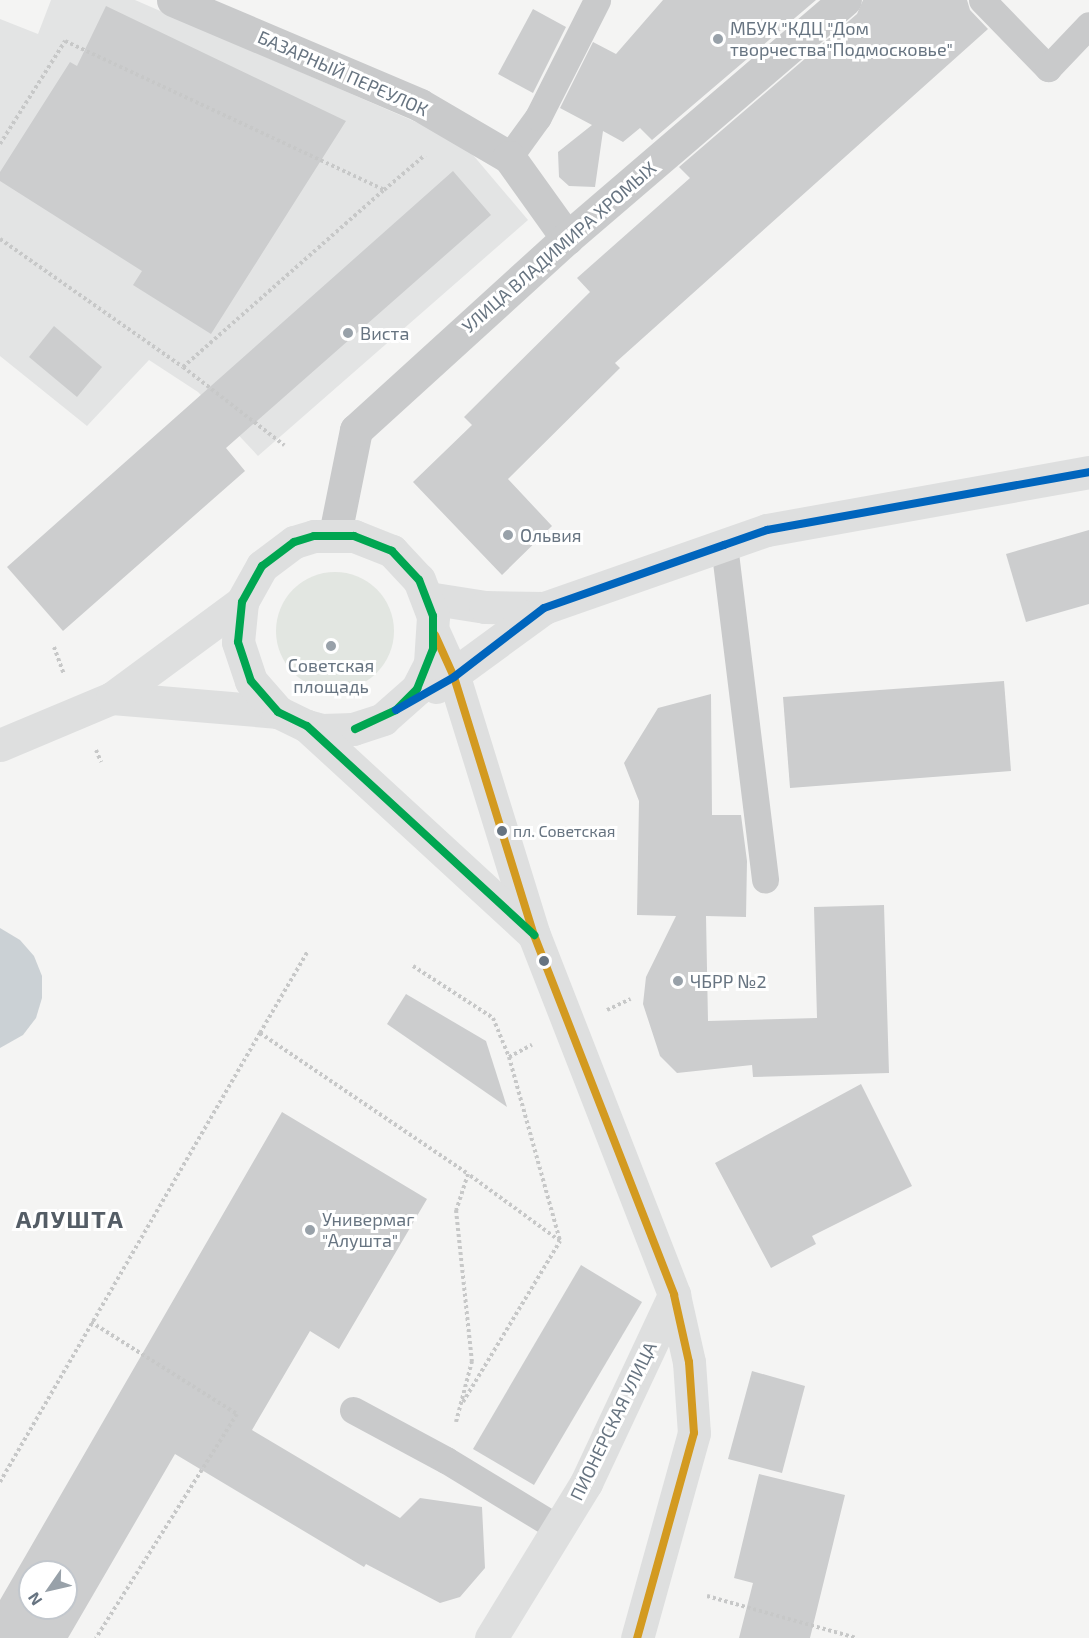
<!DOCTYPE html>
<html>
<head>
<meta charset="utf-8">
<style>
  body { margin:0 }
  #map { position:relative; width:1089px; height:1638px; overflow:hidden; background:#f4f4f3; font-family:"Exo 2",sans-serif }
  div>[style] { position:absolute }
  .built>* { inset:0; background:#e3e4e4 }
  .green>* { inset:0; background:#e2e6e1 }
  .round { border-radius:50% }
  .water>* { inset:0; background:#cbd1d5 }
  .building>* { inset:0; background:#cccdce }
  .path>* { height:4px; margin-top:-2px; transform-origin:0; background:repeating-linear-gradient(90deg,#c7c8c8 0 3px,transparent 0 6px) }
  .lane>* { height:27px; margin:-13.5px; padding:0 13.5px; transform-origin:13.5px; border-radius:13.5px; background:#c9cacb }
  .street>* { height:33px; margin:-16.5px; padding:0 16.5px; transform-origin:16.5px; border-radius:16.5px; background:#c9cacb }
  .secondary>* { height:33px; margin:-16.5px; padding:0 16.5px; transform-origin:16.5px; border-radius:16.5px; background:#dedfdf }
  .bus-1>* { height:8px; margin:-4px; padding:0 4px; transform-origin:4px; border-radius:4px; background:#d39a20 }
  .bus-2>* { height:8px; margin:-4px; padding:0 4px; transform-origin:4px; border-radius:4px; background:#00a651 }
  .bus-3>* { height:8px; margin:-4px; padding:0 4px; transform-origin:4px; border-radius:4px; background:#0065bd }
  .dots>* { width:16px; height:16px; translate:-50% -50%; box-sizing:border-box; border:3px solid #fff; border-radius:50% }
  span { translate:-50% -50%; white-space:nowrap; text-align:center; line-height:1.15; -webkit-text-stroke:6px #fff; paint-order:stroke }
  .bus-label { font-size:16px; color:#677481 }
  .left { translate:0 -50%; text-align:left }
  .poi-label { font-size:18px; color:#677481 }
  .street-label { font-size:18px; color:#677481 }
  .district-label { font-size:24px; color:#545d66; font-weight:700; letter-spacing:1.5px }
  .north { position:absolute; left:18px; top:1560px; width:60px; height:60px; box-sizing:border-box; background:#fff; border:2px solid #c2c7cd; border-radius:50%; rotate:236deg; font-size:16px; font-weight:700; line-height:24px; text-align:center; color:#677481 }
  .north::after { content:''; display:block; margin:auto; width:21px; height:27px; background:#98a1a9; clip-path:polygon(50% 0,100% 100%,50% 72%,0 100%) }
</style>
</head>
<body>
<div id="map">
  <div class="built">
    <div style="clip-path:polygon(51px 0,135px 0,462px 142px,528px 220px,258px 456px,198px 392px,149px 360px,87px 426px,0 356px,0 19px,38px 34px)"></div>
  </div>
  <div class="green">
    <div class="round" style="left:276px;top:572px;width:118px;height:118px"></div>
  </div>
  <div class="water">
    <div style="clip-path:polygon(0 928px,20px 940px,34px 956px,42px 976px,42px 998px,36px 1018px,23px 1035px,0 1048px)"></div>
  </div>
  <div class="building">
    <div style="clip-path:polygon(663px 0,816px 0,652px 140px,640px 128px,623px 142px,603px 131px,595px 187px,569px 186px,559px 177px,558px 152px,592px 125px,560px 108px,593px 42px,616px 54px)"></div>
    <div style="clip-path:polygon(863px 0,967px 0,970px 10px,988px 29px,615px 363px,620px 368px,508px 479px,552px 526px,502px 575px,413px 482px,472px 425px,464px 417px,590px 292px,577px 278px,690px 178px,679px 167px,857px 14px)"></div>
    <div style="clip-path:polygon(106px 6px,346px 121px,211px 334px,133px 285px,142px 271px,0 181px,0 172px,70px 62px,77px 66px)"></div>
    <div style="clip-path:polygon(533px 9px,566px 27px,533px 93px,498px 74px)"></div>
    <div style="clip-path:polygon(453px 171px,491px 215px,226px 448px,245px 471px,63px 631px,7px 567px)"></div>
    <div style="clip-path:polygon(54px 326px,102px 367px,77px 397px,29px 357px)"></div>
    <div style="clip-path:polygon(1089px 530px,1089px 604px,1026px 622px,1006px 554px)"></div>
    <div style="clip-path:polygon(1004px 681px,1011px 771px,790px 788px,783px 697px)"></div>
    <div style="clip-path:polygon(711px 694px,712px 815px,741px 815px,747px 861px,746px 917px,706px 916px,708px 1021px,817px 1018px,814px 907px,884px 905px,889px 1073px,753px 1077px,752px 1065px,677px 1073px,660px 1056px,643px 1004px,646px 977px,676px 916px,637px 915px,639px 801px,624px 763px,658px 708px)"></div>
    <div style="clip-path:polygon(406px 994px,486px 1041px,507px 1107px,387px 1024px)"></div>
    <div style="clip-path:polygon(861px 1084px,912px 1186px,812px 1236px,816px 1244px,771px 1268px,715px 1163px)"></div>
    <div style="clip-path:polygon(evenodd,282px 1112px,427px 1199px,339px 1349px,310px 1331px,252px 1430px,400px 1518px,420px 1498px,482px 1507px,485px 1568px,460px 1597px,440px 1603px,366px 1564px,364px 1567px,175px 1454px,68px 1638px,0 1638px,0 1600px,282px 1112px,30px 1572px,66px 1572px,66px 1608px,30px 1608px,30px 1572px)"></div>
    <div style="clip-path:polygon(581px 1265px,642px 1302px,534px 1485px,473px 1449px)"></div>
    <div style="clip-path:polygon(752px 1371px,805px 1386px,782px 1473px,728px 1459px)"></div>
    <div style="clip-path:polygon(759px 1474px,845px 1495px,810px 1638px,739px 1638px,753px 1583px,734px 1578px)"></div>
  </div>
  <div class="path">
    <div style="left:0;top:144px;width:122px;rotate:-57.7deg"></div>
    <div style="left:65px;top:41px;width:352px;rotate:25deg"></div>
    <div style="left:384px;top:190px;width:54px;rotate:-40.5deg"></div>
    <div style="left:0;top:239px;width:223px;rotate:35deg"></div>
    <div style="left:183px;top:367px;width:128px;rotate:37.7deg"></div>
    <div style="left:183px;top:367px;width:268px;rotate:-41.4deg"></div>
    <div style="left:54px;top:647px;width:29px;rotate:70deg"></div>
    <div style="left:96px;top:750px;width:13px;rotate:67deg"></div>
    <div style="left:413px;top:966px;width:95px;rotate:33deg"></div>
    <div style="left:493px;top:1018px;width:42px;rotate:67.7deg"></div>
    <div style="left:509px;top:1057px;width:191px;rotate:74.5deg"></div>
    <div style="left:560px;top:1241px;width:114px;rotate:-143.9deg"></div>
    <div style="left:607px;top:1010px;width:26px;rotate:-25deg"></div>
    <div style="left:260px;top:1033px;width:95px;rotate:-59.7deg"></div>
    <div style="left:509px;top:1057px;width:26px;rotate:-28deg"></div>
    <div style="left:91px;top:1322px;width:173px;rotate:32.2deg"></div>
    <div style="left:237px;top:1414px;width:265px;rotate:122.2deg"></div>
    <div style="left:463px;top:1402px;width:188px;rotate:-58.9deg"></div>
    <div style="left:0;top:1482px;width:519px;rotate:-59.93deg"></div>
    <div style="left:260px;top:1033px;width:251px;rotate:34.1deg"></div>
    <div style="left:468px;top:1174px;width:38px;rotate:108deg"></div>
    <div style="left:456px;top:1210px;width:152px;rotate:84deg"></div>
    <div style="left:472px;top:1361px;width:63px;rotate:104.7deg"></div>
    <div style="left:707px;top:1596px;width:155px;rotate:15.7deg"></div>
  </div>
  <div class="lane">
    <div style="left:982px;top:0;width:95px;rotate:45.9deg"></div>
    <div style="left:1048px;top:68px;width:59px;rotate:-46.4deg"></div>
    <div style="left:509px;top:157px;width:49px;rotate:-54.1deg"></div>
    <div style="left:538px;top:117px;width:131px;rotate:-63.2deg"></div>
    <div style="left:724px;top:545px;width:337px;rotate:83deg"></div>
    <div style="left:353px;top:1410px;width:106px;rotate:28.3deg"></div>
    <div style="left:446px;top:1460px;width:131px;rotate:31.3deg"></div>
  </div>
  <div class="street">
    <div style="left:173px;top:0;width:268px;rotate:23deg"></div>
    <div style="left:420px;top:105px;width:103px;rotate:30.3deg"></div>
    <div style="left:509px;top:157px;width:100px;rotate:54.4deg"></div>
    <div style="left:335px;top:534px;width:106px;rotate:-78.6deg"></div>
    <div style="left:356px;top:430px;width:285px;rotate:-42.3deg"></div>
    <div style="left:567px;top:238px;width:366px;rotate:-40.6deg"></div>
  </div>
  <div class="secondary">
    <div style="left:428px;top:598px;width:58px;rotate:9deg"></div>
    <div style="left:485px;top:607px;width:59px;rotate:1deg"></div>
    <div style="left:435px;top:635px;width:46px;rotate:65.7deg"></div>
    <div style="left:454px;top:677px;width:270px;rotate:72.8deg"></div>
    <div style="left:534px;top:935px;width:386px;rotate:68.7deg"></div>
    <div style="left:674px;top:1295px;width:69px;rotate:77.4deg"></div>
    <div style="left:689px;top:1362px;width:71px;rotate:86deg"></div>
    <div style="left:694px;top:1433px;width:213px;rotate:105.5deg"></div>
    <div style="left:436px;top:687px;width:134px;rotate:-36.2deg"></div>
    <div style="left:544px;top:608px;width:236px;rotate:-19.3deg"></div>
    <div style="left:767px;top:530px;width:327px;rotate:-10.2deg"></div>
    <div style="left:112px;top:698px;width:167px;rotate:4.8deg"></div>
    <div style="left:307px;top:726px;width:16px;rotate:15deg"></div>
    <div style="left:322px;top:730px;width:31px;rotate:-2deg"></div>
    <div style="left:353px;top:729px;width:32px;rotate:-18deg"></div>
    <div style="left:383px;top:719px;width:45px;rotate:-41.4deg"></div>
    <div style="left:417px;top:689px;width:29px;rotate:-63deg"></div>
    <div style="left:430px;top:663px;width:47px;rotate:-86.3deg"></div>
    <div style="left:433px;top:616px;width:39px;rotate:-111deg"></div>
    <div style="left:419px;top:580px;width:40px;rotate:-133deg"></div>
    <div style="left:392px;top:551px;width:41px;rotate:-158.5deg"></div>
    <div style="left:354px;top:536px;width:40px;rotate:180deg"></div>
    <div style="left:314px;top:536px;width:21px;rotate:163deg"></div>
    <div style="left:294px;top:542px;width:40px;rotate:143deg"></div>
    <div style="left:262px;top:566px;width:41px;rotate:119.1deg"></div>
    <div style="left:242px;top:602px;width:40px;rotate:95.7deg"></div>
    <div style="left:238px;top:642px;width:41px;rotate:71.6deg"></div>
    <div style="left:251px;top:681px;width:41px;rotate:48.9deg"></div>
    <div style="left:278px;top:712px;width:32px;rotate:26deg"></div>
    <div style="left:307px;top:726px;width:307px;rotate:42.6deg"></div>
    <div style="left:0;top:745px;width:121px;rotate:-22.8deg"></div>
    <div style="left:112px;top:698px;width:162px;rotate:-36.4deg"></div>
    <div style="left:491px;top:1638px;width:182px;rotate:-58.5deg"></div>
    <div style="left:586px;top:1483px;width:208px;rotate:-64.9deg"></div>
  </div>
  <div class="bus-1">
    <div style="left:435px;top:635px;width:46px;rotate:65.7deg"></div>
    <div style="left:454px;top:677px;width:270px;rotate:72.8deg"></div>
    <div style="left:534px;top:935px;width:386px;rotate:68.7deg"></div>
    <div style="left:674px;top:1295px;width:69px;rotate:77.4deg"></div>
    <div style="left:689px;top:1362px;width:71px;rotate:86deg"></div>
    <div style="left:694px;top:1433px;width:213px;rotate:105.5deg"></div>
  </div>
  <div class="bus-2">
    <div style="left:355px;top:729px;width:45px;rotate:-24.9deg"></div>
    <div style="left:396px;top:710px;width:30px;rotate:-45deg"></div>
    <div style="left:417px;top:689px;width:43px;rotate:-68.2deg"></div>
    <div style="left:433px;top:649px;width:33px;rotate:-90deg"></div>
    <div style="left:433px;top:616px;width:39px;rotate:-111deg"></div>
    <div style="left:419px;top:580px;width:40px;rotate:-133deg"></div>
    <div style="left:392px;top:551px;width:41px;rotate:-158.5deg"></div>
    <div style="left:354px;top:536px;width:40px;rotate:180deg"></div>
    <div style="left:314px;top:536px;width:21px;rotate:163deg"></div>
    <div style="left:294px;top:542px;width:40px;rotate:143deg"></div>
    <div style="left:262px;top:566px;width:41px;rotate:119.1deg"></div>
    <div style="left:242px;top:602px;width:40px;rotate:95.7deg"></div>
    <div style="left:238px;top:642px;width:41px;rotate:71.6deg"></div>
    <div style="left:251px;top:681px;width:41px;rotate:48.9deg"></div>
    <div style="left:278px;top:712px;width:32px;rotate:26deg"></div>
    <div style="left:307px;top:726px;width:309px;rotate:42.6deg"></div>
  </div>
  <div class="bus-3">
    <div style="left:396px;top:710px;width:67px;rotate:-29.6deg"></div>
    <div style="left:454px;top:677px;width:113px;rotate:-37.5deg"></div>
    <div style="left:544px;top:608px;width:191px;rotate:-19.3deg"></div>
    <div style="left:724px;top:545px;width:46px;rotate:-19.2deg"></div>
    <div style="left:767px;top:530px;width:327px;rotate:-10.2deg"></div>
  </div>
  <div class="dots">
    <div style="left:718px;top:39px;background:#98a1a9"></div>
    <div style="left:348px;top:333px;background:#98a1a9"></div>
    <div style="left:508px;top:535px;background:#98a1a9"></div>
    <div style="left:331px;top:646px;background:#98a1a9"></div>
    <div style="left:502px;top:831px;background:#677481"></div>
    <div style="left:544px;top:961px;background:#677481"></div>
    <div style="left:678px;top:981px;background:#98a1a9"></div>
    <div style="left:310px;top:1230px;background:#98a1a9"></div>
  </div>
  <div class="bus-label">
    <span class="left" style="left:513px;top:831px">пл. Советская</span>
  </div>
  <div class="poi-label">
    <span class="left" style="left:730px;top:39px">МБУК "КДЦ "Дом<br>творчества"Подмосковье"</span>
    <span class="left" style="left:360px;top:333px">Виста</span>
    <span class="left" style="left:520px;top:535px">Ольвия</span>
    <span style="left:331px;top:676px">Советская<br>площадь</span>
    <span class="left" style="left:690px;top:981px">ЧБРР №2</span>
    <span class="left" style="left:322px;top:1230px">Универмаг<br>"Алушта"</span>
  </div>
  <div class="street-label">
    <span style="left:343px;top:73px;rotate:24deg">БАЗАРНЫЙ ПЕРЕУЛОК</span>
    <span style="left:559px;top:247px;rotate:-41deg">УЛИЦА ВЛАДИМИРА ХРОМЫХ</span>
    <span style="left:613px;top:1421px;rotate:-64deg">ПИОНЕРСКАЯ УЛИЦА</span>
  </div>
  <div class="district-label">
    <span style="left:70px;top:1219px">АЛУШТА</span>
  </div>
  <div class="north">N</div>
</div>
</body>
</html>
